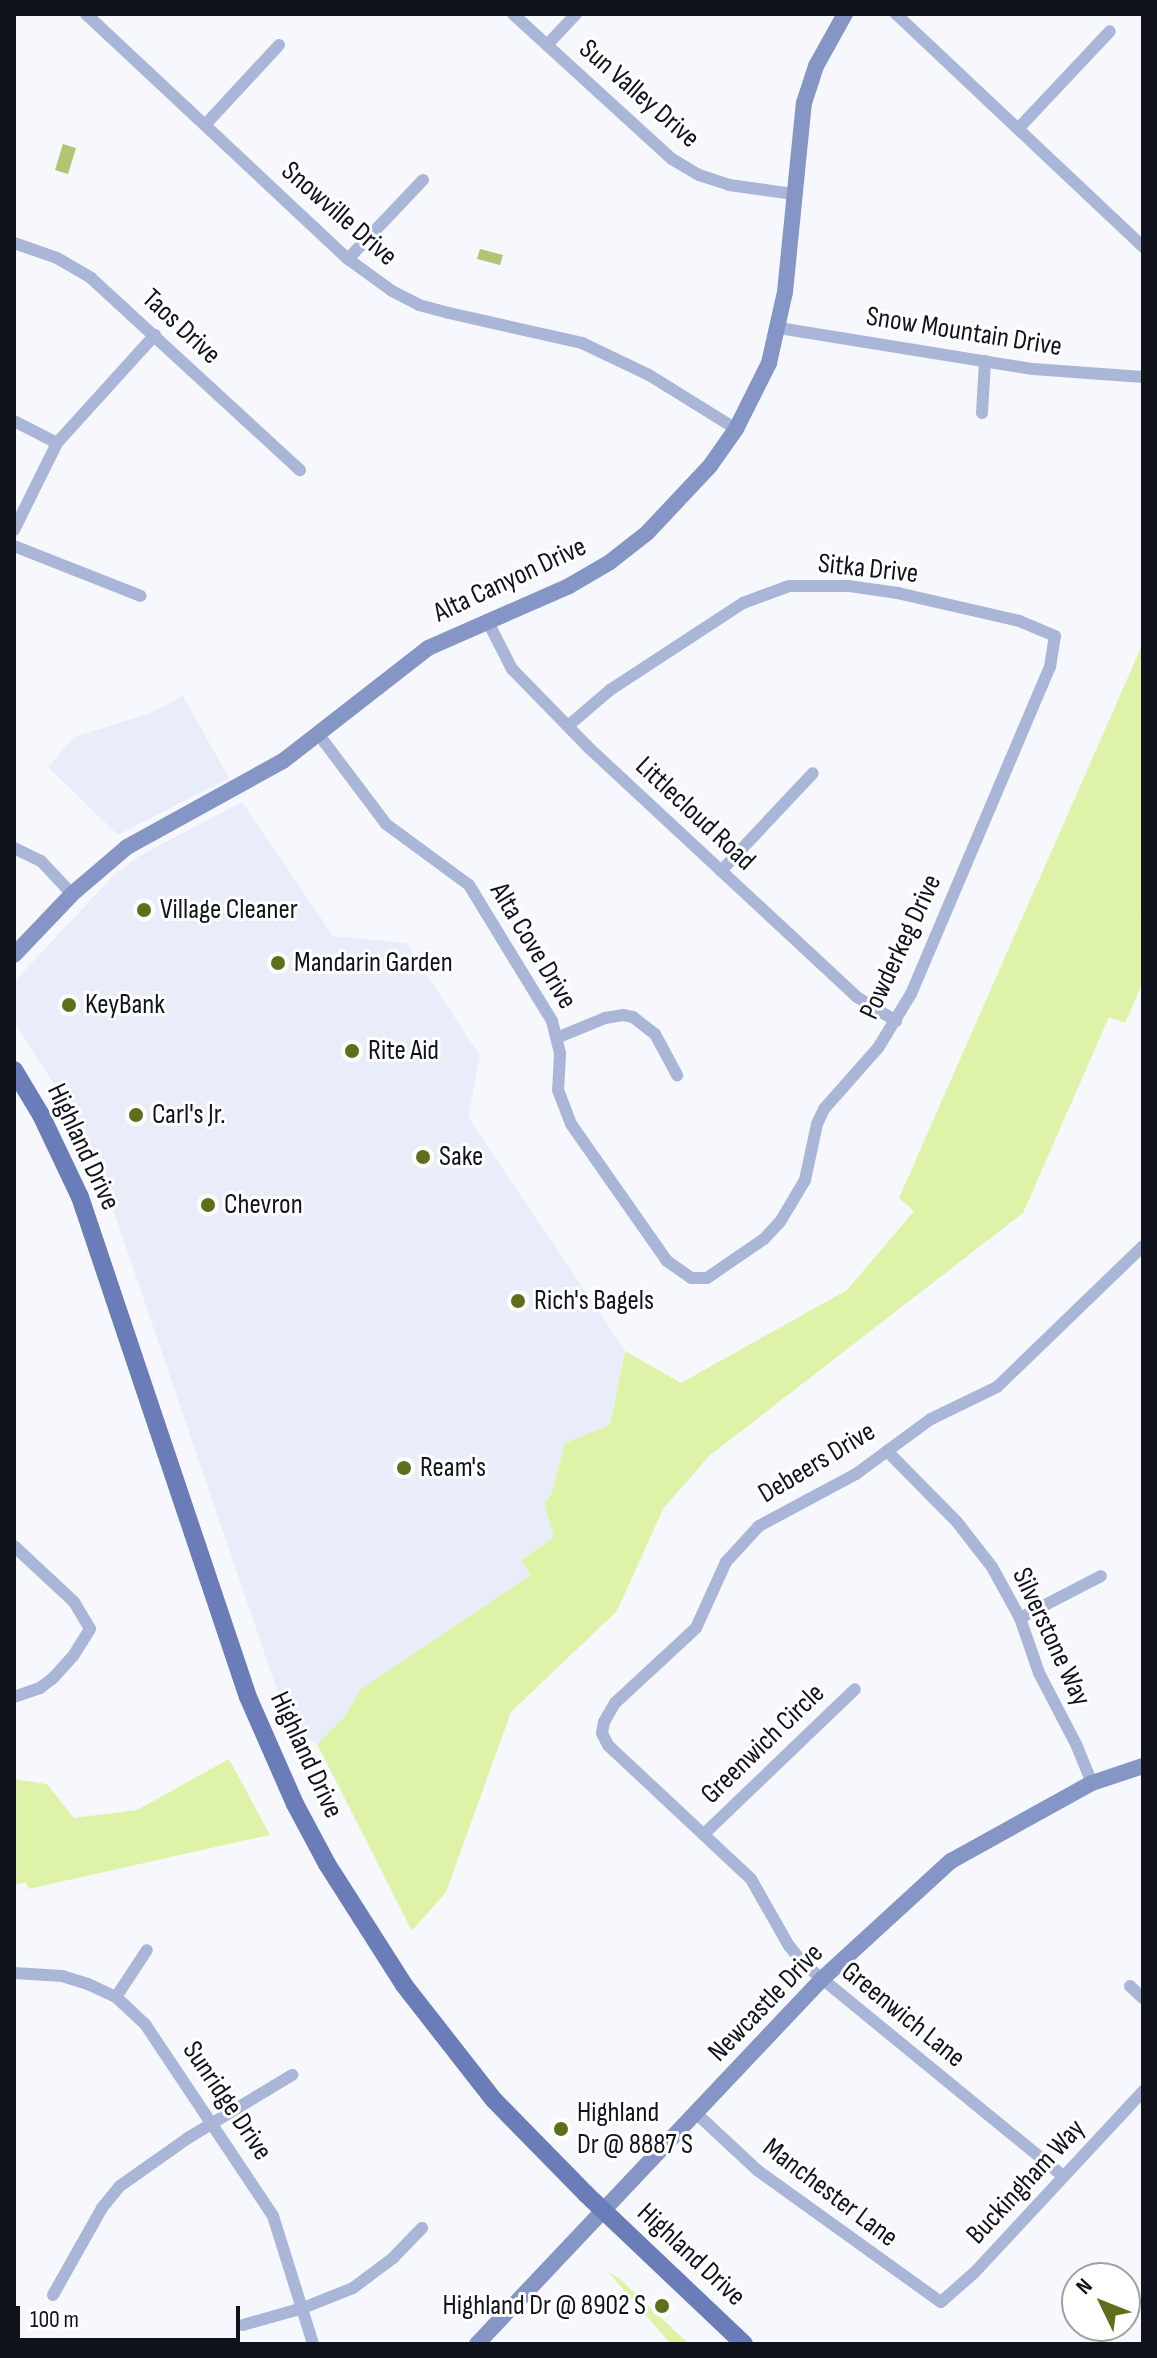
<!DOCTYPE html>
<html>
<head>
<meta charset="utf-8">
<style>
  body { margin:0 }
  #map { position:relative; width:1157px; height:2358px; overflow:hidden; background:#f6f8fd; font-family:"Sofia Sans Condensed",sans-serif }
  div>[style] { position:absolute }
  .built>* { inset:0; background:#e9edfa }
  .green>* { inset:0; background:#dff3a8 }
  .water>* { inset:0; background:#b1c573 }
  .street>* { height:12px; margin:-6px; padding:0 6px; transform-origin:6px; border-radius:6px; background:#aab6d7 }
  .secondary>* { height:16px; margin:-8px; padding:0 8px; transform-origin:8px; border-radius:8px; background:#8495c6 }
  .primary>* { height:18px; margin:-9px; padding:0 9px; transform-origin:9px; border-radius:9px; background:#6a7db8 }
  .dots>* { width:22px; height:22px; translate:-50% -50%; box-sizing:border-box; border:4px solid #fff; border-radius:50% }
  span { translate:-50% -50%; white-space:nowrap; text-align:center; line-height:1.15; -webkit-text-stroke:6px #fff; paint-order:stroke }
  .street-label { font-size:28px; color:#10131b }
  .poi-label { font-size:28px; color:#10131b }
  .left { translate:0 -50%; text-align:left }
  .right { translate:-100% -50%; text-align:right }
  .frame { position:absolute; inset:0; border:16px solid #10131b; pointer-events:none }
  .north { position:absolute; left:1061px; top:2262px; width:80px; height:80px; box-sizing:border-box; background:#fff; border:2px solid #9fa1a4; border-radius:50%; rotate:313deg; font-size:22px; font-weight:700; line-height:32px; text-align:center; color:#10131b }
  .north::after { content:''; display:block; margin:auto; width:28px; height:36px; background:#5e6f1b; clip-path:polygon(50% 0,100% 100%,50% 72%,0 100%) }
  .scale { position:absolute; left:16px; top:2306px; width:224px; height:36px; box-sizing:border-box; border:4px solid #10131b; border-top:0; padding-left:10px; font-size:24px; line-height:28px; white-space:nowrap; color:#10131b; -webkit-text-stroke:6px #fff; paint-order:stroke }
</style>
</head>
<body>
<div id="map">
  <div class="built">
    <div style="clip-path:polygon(183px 696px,229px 778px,118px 835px,48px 767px,74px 737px,148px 714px)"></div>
    <div style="clip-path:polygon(242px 802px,333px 936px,406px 943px,480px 1056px,468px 1117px,625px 1351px,610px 1425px,565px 1443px,551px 1495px,544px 1504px,555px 1537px,522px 1559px,531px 1575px,361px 1689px,345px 1716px,317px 1744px,289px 1725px,102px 1177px,71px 1111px,14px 1022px,14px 982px,113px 876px,139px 856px)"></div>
  </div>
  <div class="green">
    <div style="clip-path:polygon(1143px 643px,1143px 911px,1140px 918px,1143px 920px,1143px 982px,1125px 1023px,1109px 1017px,1023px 1213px,709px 1456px,663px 1509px,617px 1611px,511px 1712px,446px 1892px,412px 1931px,317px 1744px,345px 1716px,361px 1689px,531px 1575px,521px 1560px,554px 1537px,544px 1503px,551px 1495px,565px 1443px,610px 1425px,625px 1351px,681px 1383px,847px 1290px,914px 1211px,899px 1198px)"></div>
    <div style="clip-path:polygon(229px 1759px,270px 1835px,28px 1889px,26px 1882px,14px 1885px,14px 1779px,47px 1784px,74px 1818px,137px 1810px)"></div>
    <div style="clip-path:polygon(607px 2271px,620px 2279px,689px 2344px,671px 2344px)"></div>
  </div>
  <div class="water">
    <div style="clip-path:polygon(63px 144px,76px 148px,68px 174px,55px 170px)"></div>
    <div style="clip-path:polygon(480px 249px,503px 255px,500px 265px,477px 259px)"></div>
  </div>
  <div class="street">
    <div style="left:86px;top:14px;width:359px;rotate:43.1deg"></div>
    <div style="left:348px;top:259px;width:54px;rotate:36deg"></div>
    <div style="left:392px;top:291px;width:30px;rotate:27deg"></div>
    <div style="left:419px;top:305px;width:31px;rotate:15deg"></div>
    <div style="left:449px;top:313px;width:136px;rotate:12.7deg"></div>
    <div style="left:582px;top:343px;width:74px;rotate:25.5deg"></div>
    <div style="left:649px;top:375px;width:102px;rotate:31.8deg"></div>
    <div style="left:513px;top:14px;width:215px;rotate:42.4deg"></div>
    <div style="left:672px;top:159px;width:31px;rotate:31deg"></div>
    <div style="left:699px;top:175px;width:32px;rotate:18deg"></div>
    <div style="left:729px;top:185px;width:66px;rotate:7.9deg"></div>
    <div style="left:896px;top:14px;width:340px;rotate:43.3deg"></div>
    <div style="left:547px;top:45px;width:42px;rotate:-46.9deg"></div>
    <div style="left:205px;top:125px;width:109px;rotate:-47.2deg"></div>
    <div style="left:1018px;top:129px;width:134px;rotate:-46.8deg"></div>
    <div style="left:14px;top:243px;width:46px;rotate:19.2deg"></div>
    <div style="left:57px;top:258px;width:39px;rotate:30deg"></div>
    <div style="left:91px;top:278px;width:284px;rotate:42.6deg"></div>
    <div style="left:348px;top:259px;width:109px;rotate:-46.5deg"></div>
    <div style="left:779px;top:328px;width:257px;rotate:9.2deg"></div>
    <div style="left:1033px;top:369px;width:110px;rotate:4.2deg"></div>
    <div style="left:982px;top:413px;width:52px;rotate:-86.7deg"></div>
    <div style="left:14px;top:421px;width:48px;rotate:27.1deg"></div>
    <div style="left:14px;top:530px;width:97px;rotate:-63.7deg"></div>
    <div style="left:57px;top:443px;width:146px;rotate:-47.8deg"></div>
    <div style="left:14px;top:546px;width:136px;rotate:21.5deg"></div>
    <div style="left:487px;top:620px;width:55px;rotate:63deg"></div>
    <div style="left:512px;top:669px;width:110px;rotate:45.7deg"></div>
    <div style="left:589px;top:748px;width:366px;rotate:42.9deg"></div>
    <div style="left:857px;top:997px;width:46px;rotate:31.6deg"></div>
    <div style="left:319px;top:735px;width:111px;rotate:53deg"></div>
    <div style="left:386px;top:824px;width:103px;rotate:36.3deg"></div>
    <div style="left:469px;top:885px;width:159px;rotate:58.6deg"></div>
    <div style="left:552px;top:1021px;width:34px;rotate:76deg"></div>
    <div style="left:560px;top:1054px;width:36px;rotate:93deg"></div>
    <div style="left:558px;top:1090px;width:36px;rotate:69deg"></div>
    <div style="left:571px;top:1124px;width:167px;rotate:55deg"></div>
    <div style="left:667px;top:1261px;width:29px;rotate:35deg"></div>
    <div style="left:691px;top:1278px;width:16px"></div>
    <div style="left:707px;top:1278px;width:69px;rotate:-34.4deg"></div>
    <div style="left:764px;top:1239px;width:23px;rotate:-47deg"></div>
    <div style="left:780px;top:1222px;width:49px;rotate:-59.2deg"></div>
    <div style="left:805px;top:1180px;width:57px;rotate:-77.9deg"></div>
    <div style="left:817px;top:1124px;width:17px;rotate:-65deg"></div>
    <div style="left:824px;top:1109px;width:81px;rotate:-48.5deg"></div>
    <div style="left:878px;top:1048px;width:63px;rotate:-58.6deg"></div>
    <div style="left:911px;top:994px;width:355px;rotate:-67deg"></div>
    <div style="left:1050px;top:667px;width:31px;rotate:-81deg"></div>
    <div style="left:1055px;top:636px;width:38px;rotate:-157deg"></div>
    <div style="left:1020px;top:621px;width:125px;rotate:-167.1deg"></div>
    <div style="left:898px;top:593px;width:49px;rotate:-171.9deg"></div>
    <div style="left:849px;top:586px;width:60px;rotate:180deg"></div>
    <div style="left:789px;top:586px;width:49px;rotate:159.7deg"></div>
    <div style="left:743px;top:603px;width:159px;rotate:146.8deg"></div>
    <div style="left:610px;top:690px;width:55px;rotate:139.4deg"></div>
    <div style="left:14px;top:848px;width:30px;rotate:26deg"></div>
    <div style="left:41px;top:861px;width:45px;rotate:46.8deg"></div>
    <div style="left:721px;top:871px;width:134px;rotate:-46.8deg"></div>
    <div style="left:559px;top:1037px;width:50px;rotate:-22.4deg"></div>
    <div style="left:605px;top:1018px;width:18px;rotate:-9deg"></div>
    <div style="left:623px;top:1015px;width:10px;rotate:11deg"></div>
    <div style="left:633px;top:1017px;width:28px;rotate:38deg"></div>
    <div style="left:655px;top:1034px;width:47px;rotate:61.8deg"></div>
    <div style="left:887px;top:1451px;width:100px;rotate:45.4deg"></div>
    <div style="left:957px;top:1522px;width:57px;rotate:52.1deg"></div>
    <div style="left:992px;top:1567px;width:58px;rotate:61.2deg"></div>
    <div style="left:1020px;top:1618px;width:58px;rotate:70.9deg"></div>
    <div style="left:1039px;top:1673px;width:80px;rotate:62.5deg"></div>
    <div style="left:1076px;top:1744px;width:42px;rotate:67.7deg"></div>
    <div style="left:14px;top:1546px;width:82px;rotate:43deg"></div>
    <div style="left:74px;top:1602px;width:31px;rotate:59deg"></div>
    <div style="left:90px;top:1629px;width:32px;rotate:122deg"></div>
    <div style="left:73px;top:1656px;width:30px;rotate:132deg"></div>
    <div style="left:53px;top:1678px;width:16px;rotate:142deg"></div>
    <div style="left:40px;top:1688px;width:28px;rotate:161deg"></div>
    <div style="left:1020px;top:1618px;width:91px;rotate:-27.4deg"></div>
    <div style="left:704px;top:1834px;width:209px;rotate:-43.8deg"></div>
    <div style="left:14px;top:1973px;width:48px;rotate:3.6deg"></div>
    <div style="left:62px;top:1976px;width:27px;rotate:17deg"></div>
    <div style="left:88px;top:1984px;width:31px;rotate:25deg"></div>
    <div style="left:116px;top:1997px;width:40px;rotate:43deg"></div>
    <div style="left:145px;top:2024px;width:231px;rotate:56.3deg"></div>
    <div style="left:273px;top:2216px;width:134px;rotate:72.6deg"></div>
    <div style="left:1130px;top:1986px;width:18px;rotate:43deg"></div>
    <div style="left:116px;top:1997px;width:56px;rotate:-56.6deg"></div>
    <div style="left:697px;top:2114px;width:82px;rotate:43deg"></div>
    <div style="left:757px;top:2170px;width:226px;rotate:35.7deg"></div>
    <div style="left:941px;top:2302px;width:45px;rotate:-41.4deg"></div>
    <div style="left:975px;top:2272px;width:247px;rotate:-47.1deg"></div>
    <div style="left:1063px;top:2176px;width:336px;rotate:-140.7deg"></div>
    <div style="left:803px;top:1963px;width:22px;rotate:-129deg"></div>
    <div style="left:789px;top:1946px;width:77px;rotate:-119.6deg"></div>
    <div style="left:751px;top:1879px;width:196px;rotate:-136.9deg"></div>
    <div style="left:608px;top:1745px;width:13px;rotate:-117deg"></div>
    <div style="left:602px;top:1733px;width:11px;rotate:-80deg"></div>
    <div style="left:604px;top:1722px;width:22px;rotate:-60deg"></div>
    <div style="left:615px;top:1703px;width:110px;rotate:-42.8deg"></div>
    <div style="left:696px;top:1628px;width:72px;rotate:-65.6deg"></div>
    <div style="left:726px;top:1562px;width:49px;rotate:-47.5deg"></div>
    <div style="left:759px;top:1526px;width:110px;rotate:-28.2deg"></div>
    <div style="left:856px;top:1474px;width:93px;rotate:-36.3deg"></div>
    <div style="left:931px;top:1419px;width:73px;rotate:-25.9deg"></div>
    <div style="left:997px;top:1387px;width:203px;rotate:-44deg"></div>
    <div style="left:53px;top:2295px;width:100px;rotate:-60.6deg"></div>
    <div style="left:102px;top:2208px;width:28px;rotate:-51deg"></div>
    <div style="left:120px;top:2186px;width:83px;rotate:-35.2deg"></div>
    <div style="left:188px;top:2138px;width:122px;rotate:-31.2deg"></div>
    <div style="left:243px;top:2325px;width:62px;rotate:-15.8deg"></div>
    <div style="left:303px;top:2308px;width:54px;rotate:-21.8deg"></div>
    <div style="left:353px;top:2288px;width:50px;rotate:-36.9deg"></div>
    <div style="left:393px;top:2258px;width:42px;rotate:-46deg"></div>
  </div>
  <div class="secondary">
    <div style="left:14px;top:955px;width:84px;rotate:-46.4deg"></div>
    <div style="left:72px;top:894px;width:72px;rotate:-40.5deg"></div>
    <div style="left:127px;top:847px;width:178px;rotate:-28.9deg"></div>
    <div style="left:283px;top:761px;width:184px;rotate:-37.9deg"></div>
    <div style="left:428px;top:648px;width:154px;rotate:-23.7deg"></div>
    <div style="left:569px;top:586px;width:48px;rotate:-30.3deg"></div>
    <div style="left:610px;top:562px;width:47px;rotate:-38.1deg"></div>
    <div style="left:647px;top:533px;width:92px;rotate:-46.8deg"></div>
    <div style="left:710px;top:466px;width:45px;rotate:-54.9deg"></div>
    <div style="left:736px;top:429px;width:74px;rotate:-63.4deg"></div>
    <div style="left:769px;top:363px;width:73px;rotate:-77.3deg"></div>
    <div style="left:785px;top:292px;width:190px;rotate:-84.3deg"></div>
    <div style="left:804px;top:103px;width:39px;rotate:-72deg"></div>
    <div style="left:816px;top:66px;width:60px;rotate:-60.9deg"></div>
    <div style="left:477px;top:2344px;width:502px;rotate:-46.61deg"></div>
    <div style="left:822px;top:1979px;width:175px;rotate:-42.5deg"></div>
    <div style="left:951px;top:1861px;width:161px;rotate:-29deg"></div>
    <div style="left:1092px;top:1783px;width:54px;rotate:-18.4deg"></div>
  </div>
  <div class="primary">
    <div style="left:14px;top:1070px;width:52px;rotate:59deg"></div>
    <div style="left:41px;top:1115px;width:91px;rotate:64.6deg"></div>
    <div style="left:80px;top:1197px;width:527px;rotate:71.43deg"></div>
    <div style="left:248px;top:1697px;width:117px;rotate:66.3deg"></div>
    <div style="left:295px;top:1804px;width:68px;rotate:61.9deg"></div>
    <div style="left:327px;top:1864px;width:143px;rotate:57.5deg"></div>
    <div style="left:404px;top:1985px;width:146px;rotate:52deg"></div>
    <div style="left:494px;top:2100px;width:132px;rotate:45.6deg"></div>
    <div style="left:586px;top:2194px;width:218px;rotate:43.5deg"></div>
  </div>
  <div class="dots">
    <div style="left:144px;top:910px;background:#5e6f1b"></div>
    <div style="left:278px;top:963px;background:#5e6f1b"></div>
    <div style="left:69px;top:1005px;background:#5e6f1b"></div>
    <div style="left:352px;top:1051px;background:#5e6f1b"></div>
    <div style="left:136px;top:1115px;background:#5e6f1b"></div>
    <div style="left:423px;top:1157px;background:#5e6f1b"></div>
    <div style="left:208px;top:1205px;background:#5e6f1b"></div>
    <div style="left:518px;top:1301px;background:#5e6f1b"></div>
    <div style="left:404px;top:1468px;background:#5e6f1b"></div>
    <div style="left:561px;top:2129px;background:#5e6f1b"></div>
    <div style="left:662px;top:2306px;background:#5e6f1b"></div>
  </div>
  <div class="street-label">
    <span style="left:639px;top:94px;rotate:41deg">Sun Valley Drive</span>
    <span style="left:339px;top:214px;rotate:41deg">Snowville Drive</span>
    <span style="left:181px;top:327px;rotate:43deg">Taos Drive</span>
    <span style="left:964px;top:332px;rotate:9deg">Snow Mountain Drive</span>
    <span style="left:868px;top:569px;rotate:6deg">Sitka Drive</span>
    <span style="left:510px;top:580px;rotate:-25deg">Alta Canyon Drive</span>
    <span style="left:695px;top:814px;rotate:43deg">Littlecloud Road</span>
    <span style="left:533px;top:946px;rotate:59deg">Alta Cove Drive</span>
    <span style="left:901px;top:947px;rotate:-65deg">Powderkeg Drive</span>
    <span style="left:83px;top:1147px;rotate:65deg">Highland Drive</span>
    <span style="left:817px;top:1463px;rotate:-31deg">Debeers Drive</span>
    <span style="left:1051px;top:1637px;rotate:65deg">Silverstone Way</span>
    <span style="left:763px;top:1744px;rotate:-44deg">Greenwich Circle</span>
    <span style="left:306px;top:1755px;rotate:65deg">Highland Drive</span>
    <span style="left:766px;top:2003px;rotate:-46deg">Newcastle Drive</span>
    <span style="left:903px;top:2015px;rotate:39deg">Greenwich Lane</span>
    <span style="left:227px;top:2101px;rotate:56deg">Sunridge Drive</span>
    <span style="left:1026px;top:2182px;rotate:-47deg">Buckingham Way</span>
    <span style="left:830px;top:2193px;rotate:37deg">Manchester Lane</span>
    <span style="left:691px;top:2255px;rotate:43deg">Highland Drive</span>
  </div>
  <div class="poi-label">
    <span class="left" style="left:160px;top:910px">Village Cleaner</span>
    <span class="left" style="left:294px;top:963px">Mandarin Garden</span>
    <span class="left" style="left:85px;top:1005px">KeyBank</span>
    <span class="left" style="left:368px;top:1051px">Rite Aid</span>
    <span class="left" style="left:152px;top:1115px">Carl's Jr.</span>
    <span class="left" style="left:439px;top:1157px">Sake</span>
    <span class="left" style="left:224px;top:1205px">Chevron</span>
    <span class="left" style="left:534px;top:1301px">Rich's Bagels</span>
    <span class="left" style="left:420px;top:1468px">Ream's</span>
    <span class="left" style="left:577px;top:2129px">Highland<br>Dr @ 8887 S</span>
    <span class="right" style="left:646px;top:2306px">Highland Dr @ 8902 S</span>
  </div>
  <div class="frame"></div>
  <div class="north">N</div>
  <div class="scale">100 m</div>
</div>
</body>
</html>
